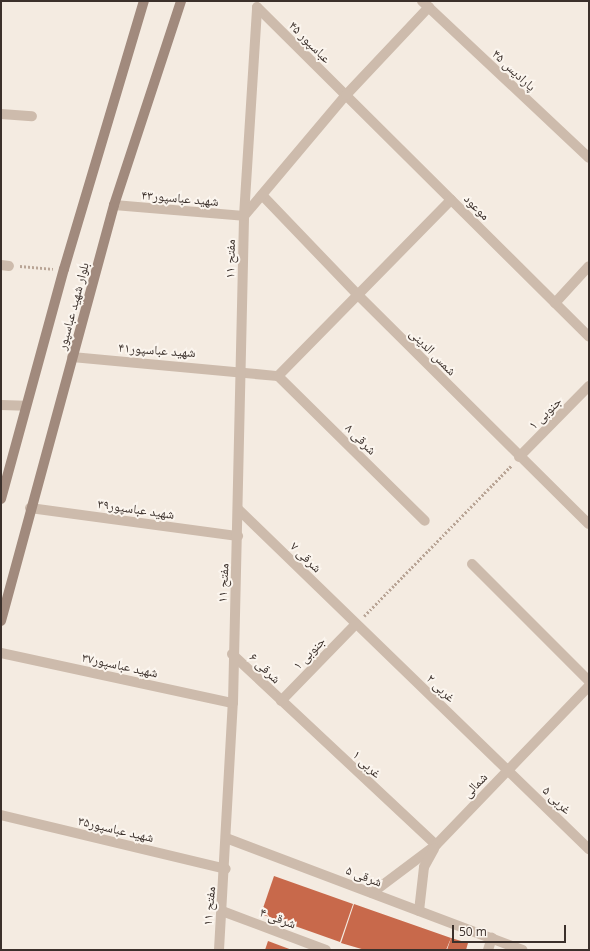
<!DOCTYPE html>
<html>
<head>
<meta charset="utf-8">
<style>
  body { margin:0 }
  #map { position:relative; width:590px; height:951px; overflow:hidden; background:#f4ebe1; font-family:"Open Sans","Noto Naskh Arabic",sans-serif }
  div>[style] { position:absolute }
  .building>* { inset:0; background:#c8694b }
  .path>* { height:2.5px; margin-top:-1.25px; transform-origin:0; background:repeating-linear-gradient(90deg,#b9a596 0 2px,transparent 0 4px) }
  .minor>* { height:10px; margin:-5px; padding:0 5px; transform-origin:5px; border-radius:5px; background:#cdbbac }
  .secondary>* { height:10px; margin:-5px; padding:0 5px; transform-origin:5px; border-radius:5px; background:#a18a7d }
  span { translate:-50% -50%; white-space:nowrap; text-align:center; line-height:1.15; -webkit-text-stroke:4px #fbf5ee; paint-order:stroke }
  .street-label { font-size:13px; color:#3b302b }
  .frame { position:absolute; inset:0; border:2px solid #3b302b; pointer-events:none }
  .scale { position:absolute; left:452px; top:925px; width:114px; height:18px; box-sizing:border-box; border:2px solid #3b302b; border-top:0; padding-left:5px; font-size:12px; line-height:14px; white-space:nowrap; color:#3b302b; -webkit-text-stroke:3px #fbf5ee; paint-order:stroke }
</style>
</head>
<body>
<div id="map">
  <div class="building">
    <div style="clip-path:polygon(274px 876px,353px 904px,340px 942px,261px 914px)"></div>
    <div style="clip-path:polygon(354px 904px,371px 910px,368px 917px,371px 910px,451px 938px,446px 950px,365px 950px,341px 943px)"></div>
    <div style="clip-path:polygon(451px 938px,468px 943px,466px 950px,447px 950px)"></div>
    <div style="clip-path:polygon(268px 941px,292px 950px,265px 950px)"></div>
  </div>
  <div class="path">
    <div style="left:20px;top:266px;width:33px;rotate:5deg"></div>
    <div style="left:364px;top:616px;width:211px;rotate:-45.6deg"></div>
  </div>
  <div class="minor">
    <div style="left:422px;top:1px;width:229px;rotate:43.2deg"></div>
    <div style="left:257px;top:7px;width:468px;rotate:44.8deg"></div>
    <div style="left:1px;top:114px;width:31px;rotate:4deg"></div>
    <div style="left:262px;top:195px;width:139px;rotate:46.2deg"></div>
    <div style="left:358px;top:295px;width:325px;rotate:44.8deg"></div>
    <div style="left:114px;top:205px;width:130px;rotate:4.8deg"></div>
    <div style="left:244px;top:216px;width:158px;rotate:-49.9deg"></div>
    <div style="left:346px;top:95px;width:121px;rotate:-46.7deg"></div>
    <div style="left:1px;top:265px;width:8px;rotate:7deg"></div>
    <div style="left:555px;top:303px;width:50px;rotate:-47.4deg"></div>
    <div style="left:72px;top:357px;width:207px;rotate:5.3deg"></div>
    <div style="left:278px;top:376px;width:247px;rotate:-45.5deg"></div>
    <div style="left:278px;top:376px;width:206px;rotate:44.6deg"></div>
    <div style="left:1px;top:405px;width:24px;rotate:2deg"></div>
    <div style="left:519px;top:457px;width:100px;rotate:-45.4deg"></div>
    <div style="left:30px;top:508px;width:210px;rotate:7.7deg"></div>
    <div style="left:238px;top:509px;width:489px;rotate:44.1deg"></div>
    <div style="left:472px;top:564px;width:165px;rotate:45deg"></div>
    <div style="left:1px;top:653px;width:237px;rotate:12.2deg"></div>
    <div style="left:232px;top:654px;width:279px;rotate:43.1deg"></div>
    <div style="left:281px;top:701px;width:107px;rotate:-45.8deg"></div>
    <div style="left:1px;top:815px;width:231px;rotate:13.5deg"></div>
    <div style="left:226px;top:838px;width:317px;rotate:20.7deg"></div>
    <div style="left:372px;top:893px;width:80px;rotate:-36.9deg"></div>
    <div style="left:436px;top:845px;width:221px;rotate:-46.1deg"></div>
    <div style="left:222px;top:911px;width:111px;rotate:20.6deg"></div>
    <div style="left:419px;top:911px;width:44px;rotate:-83.5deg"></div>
    <div style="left:424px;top:867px;width:21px;rotate:-61deg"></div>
    <div style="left:219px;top:950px;width:247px;rotate:-86.8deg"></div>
    <div style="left:233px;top:703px;width:487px;rotate:-88.7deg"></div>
    <div style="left:244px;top:216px;width:209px;rotate:-86.4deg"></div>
    <div style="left:488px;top:950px;width:13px;rotate:-72deg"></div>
  </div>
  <div class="secondary">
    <div style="left:1px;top:499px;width:238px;rotate:-74.7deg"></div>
    <div style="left:64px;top:269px;width:280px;rotate:-73.4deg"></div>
    <div style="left:1px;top:621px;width:431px;rotate:-74.8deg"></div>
    <div style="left:114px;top:205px;width:215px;rotate:-71.8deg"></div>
  </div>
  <div class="street-label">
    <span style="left:310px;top:42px;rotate:45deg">عباسپور ۴۵</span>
    <span style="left:514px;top:70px;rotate:43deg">پارادیس ۴۵</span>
    <span style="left:180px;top:198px;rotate:5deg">۴۳شهید عباسپور</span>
    <span style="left:477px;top:207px;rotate:45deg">موعود</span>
    <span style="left:230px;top:259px;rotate:-89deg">مفتح ۱۱</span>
    <span style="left:73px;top:306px;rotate:-75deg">بلوار شهید عباسپور</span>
    <span style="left:157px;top:350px;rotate:4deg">۴۱شهید عباسپور</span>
    <span style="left:433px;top:352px;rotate:45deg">شمس الدینی</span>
    <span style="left:545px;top:413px;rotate:-45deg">۱ جنوبی</span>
    <span style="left:361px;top:439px;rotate:45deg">شرقی ۸</span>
    <span style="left:136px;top:509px;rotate:8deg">شهید عباسپور۳۹</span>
    <span style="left:306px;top:557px;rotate:44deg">شرقی ۷</span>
    <span style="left:223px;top:583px;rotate:-87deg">مفتح ۱۱</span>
    <span style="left:309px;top:653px;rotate:-46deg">جنوبی ۱</span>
    <span style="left:120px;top:665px;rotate:12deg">شهید عباسپور۳۷</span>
    <span style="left:265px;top:668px;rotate:44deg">شرقی ۶</span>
    <span style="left:441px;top:688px;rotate:44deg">غربی ۲</span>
    <span style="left:367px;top:764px;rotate:43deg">غربی ۱</span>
    <span style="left:475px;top:785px;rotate:-46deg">شمالی</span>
    <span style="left:557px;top:800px;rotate:44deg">غربی ۵</span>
    <span style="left:116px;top:829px;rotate:13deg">شهید عباسپور۳۵</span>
    <span style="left:364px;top:876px;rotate:21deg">شرقی ۵</span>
    <span style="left:209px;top:906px;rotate:-85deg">مفتح ۱۱</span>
    <span style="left:278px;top:918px;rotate:20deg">۴ شرقی</span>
  </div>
  <div class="frame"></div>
  <div class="scale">50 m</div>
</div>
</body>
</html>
